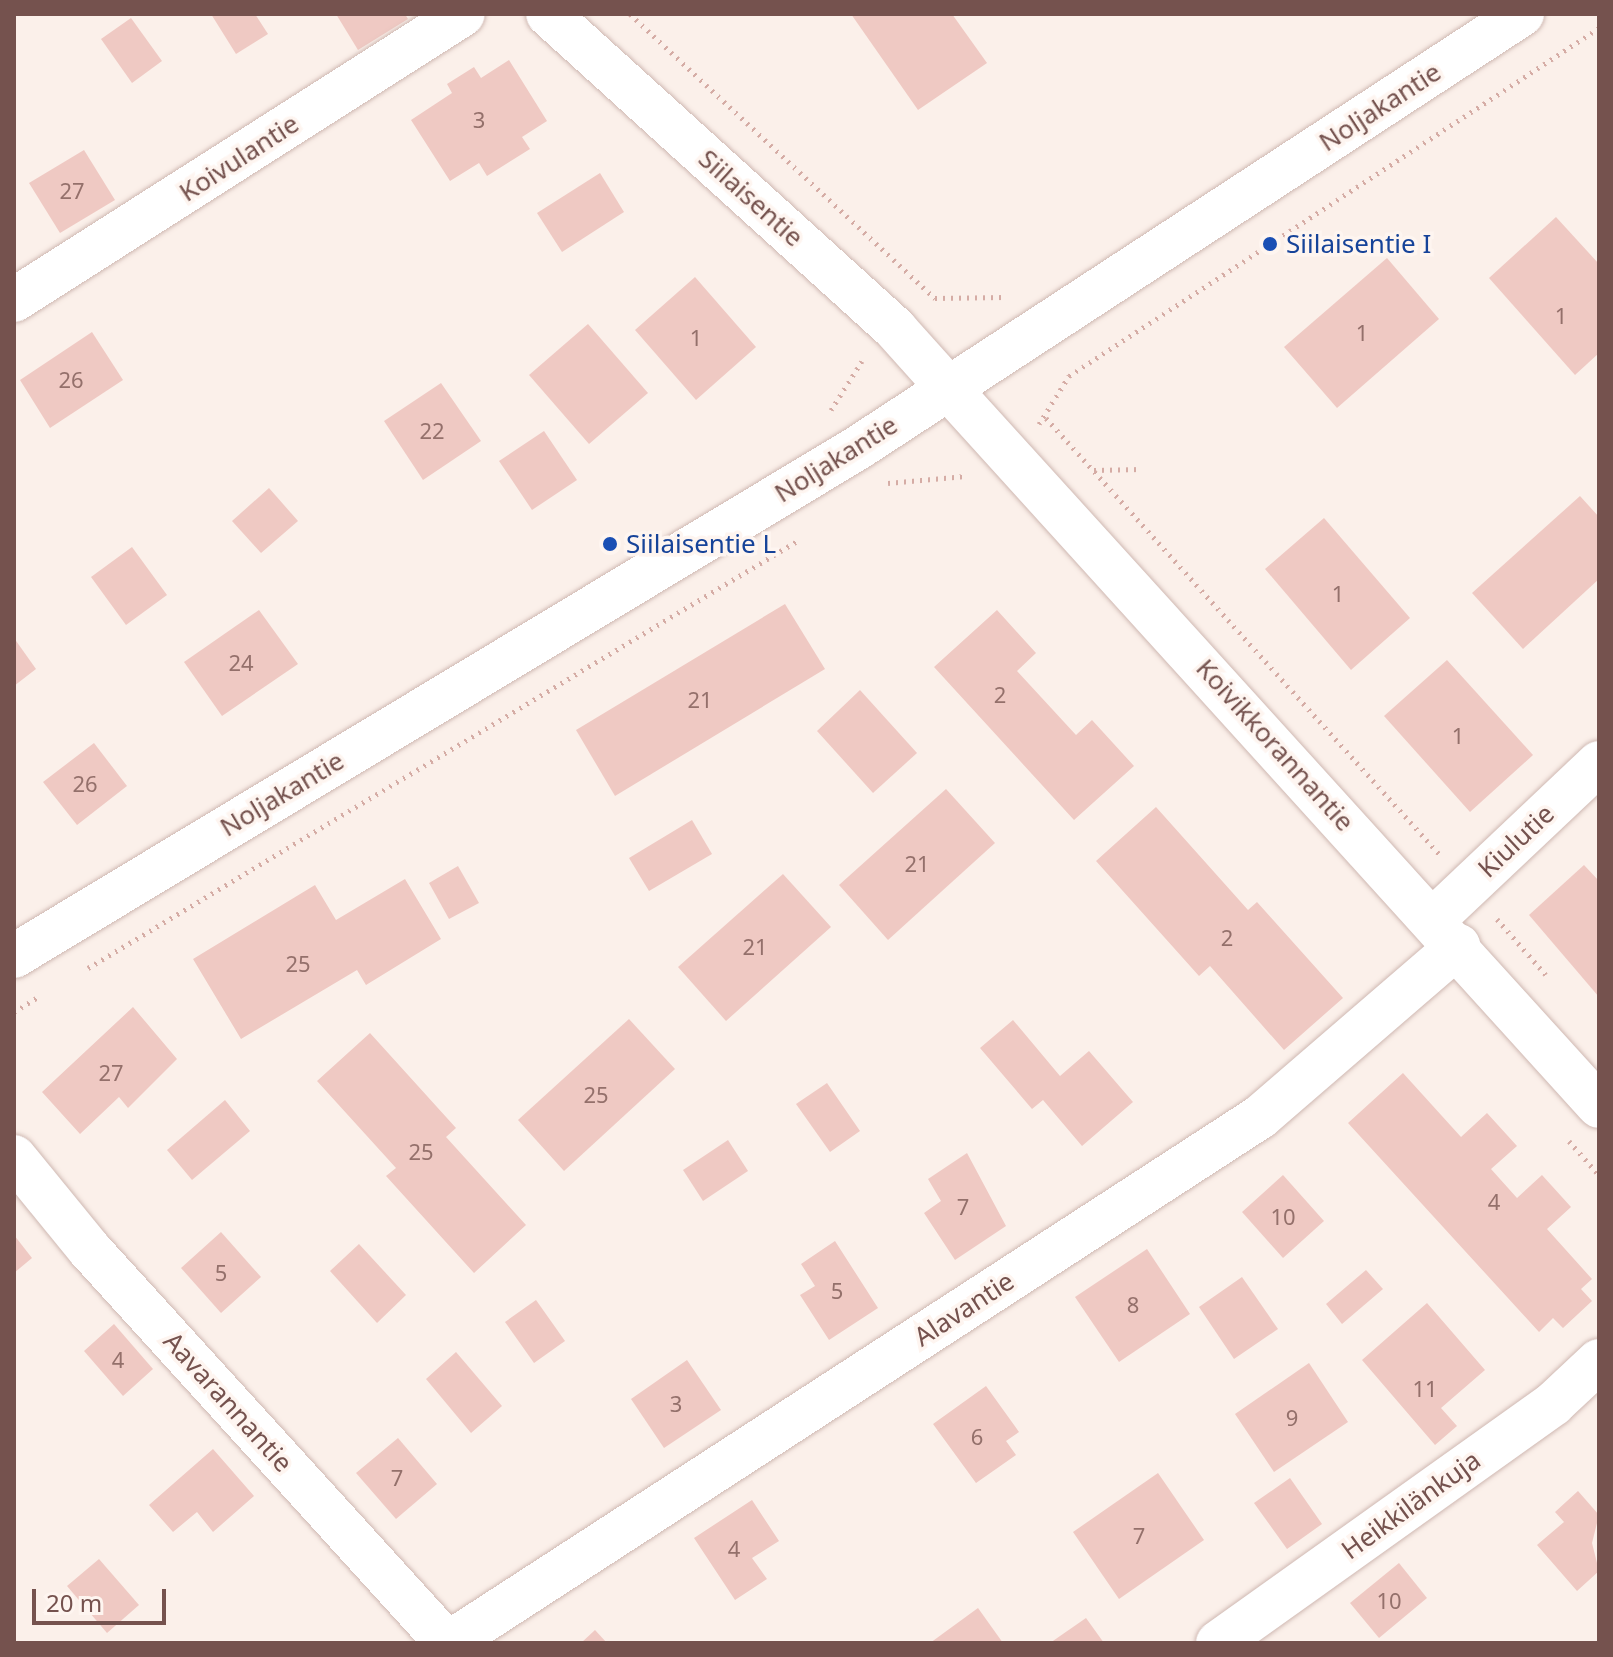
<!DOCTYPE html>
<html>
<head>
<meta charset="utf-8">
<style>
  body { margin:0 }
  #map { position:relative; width:1613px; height:1657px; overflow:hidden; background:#fbf0ea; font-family:"Noto Sans",sans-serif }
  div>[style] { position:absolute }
  .building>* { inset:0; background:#efc9c3 }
  .path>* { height:5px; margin-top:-2.5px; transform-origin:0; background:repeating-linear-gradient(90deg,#d5aca5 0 2px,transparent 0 8px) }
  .roads { filter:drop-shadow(0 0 2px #cfb8b2) drop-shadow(0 0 2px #cfb8b2) }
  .minor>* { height:44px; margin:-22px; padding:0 22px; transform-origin:22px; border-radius:22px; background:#fff }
  .tertiary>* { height:44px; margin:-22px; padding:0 22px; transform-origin:22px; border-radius:22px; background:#fff }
  .secondary>* { height:44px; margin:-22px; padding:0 22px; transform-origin:22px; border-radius:22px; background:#fff }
  .dots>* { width:22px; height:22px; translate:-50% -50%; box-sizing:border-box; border:4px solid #fef5f0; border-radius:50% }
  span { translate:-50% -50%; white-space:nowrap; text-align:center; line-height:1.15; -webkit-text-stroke:7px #fef5f0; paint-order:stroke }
  .number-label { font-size:22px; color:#94706b }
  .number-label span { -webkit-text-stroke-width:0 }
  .street-label { font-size:26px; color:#75524e }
  .transit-label { font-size:26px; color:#164399 }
  .left { translate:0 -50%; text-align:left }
  .frame { position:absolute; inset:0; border:16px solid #75524e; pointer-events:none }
  .scale { position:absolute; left:32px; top:1589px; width:134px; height:36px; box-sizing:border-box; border:4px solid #75524e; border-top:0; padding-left:10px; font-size:24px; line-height:28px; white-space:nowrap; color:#75524e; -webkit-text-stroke:6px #fef5f0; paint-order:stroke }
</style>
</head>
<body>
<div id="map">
  <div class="building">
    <div style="clip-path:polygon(211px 14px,255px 14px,268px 34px,236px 54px)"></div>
    <div style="clip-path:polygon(336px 14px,405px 14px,408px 19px,358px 50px)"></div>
    <div style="clip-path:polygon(851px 14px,952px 14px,987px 63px,918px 110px)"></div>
    <div style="clip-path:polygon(131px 18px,162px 61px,132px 83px,101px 39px)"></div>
    <div style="clip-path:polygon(509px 60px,547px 121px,522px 137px,530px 149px,487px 176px,479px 163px,450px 181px,411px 120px,452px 93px,447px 84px,474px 67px,481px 78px)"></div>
    <div style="clip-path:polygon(84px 150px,115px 200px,60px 233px,29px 183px)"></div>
    <div style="clip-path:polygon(600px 173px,624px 212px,562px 252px,537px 213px)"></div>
    <div style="clip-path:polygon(1556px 217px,1599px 264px,1599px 353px,1575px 375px,1489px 278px)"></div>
    <div style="clip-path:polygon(1387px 258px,1439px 319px,1337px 408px,1284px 347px)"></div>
    <div style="clip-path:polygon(695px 277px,756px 347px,696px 400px,635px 330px)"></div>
    <div style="clip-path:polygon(588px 324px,648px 393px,589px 444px,529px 375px)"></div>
    <div style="clip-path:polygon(92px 332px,123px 380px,50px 428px,20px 380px)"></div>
    <div style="clip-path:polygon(441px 383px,481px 441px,423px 480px,384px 421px)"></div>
    <div style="clip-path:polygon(544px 431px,577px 480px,532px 510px,499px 461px)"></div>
    <div style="clip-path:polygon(269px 488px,298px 521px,261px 553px,232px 521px)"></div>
    <div style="clip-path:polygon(1580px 496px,1599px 517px,1599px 579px,1523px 649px,1472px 593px)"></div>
    <div style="clip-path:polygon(1324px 518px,1410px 618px,1351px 670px,1265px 569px)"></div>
    <div style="clip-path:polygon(132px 547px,167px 595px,126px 625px,91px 577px)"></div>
    <div style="clip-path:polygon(785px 604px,825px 669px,615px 796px,576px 730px)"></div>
    <div style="clip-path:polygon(259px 610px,298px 664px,222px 716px,184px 662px)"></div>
    <div style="clip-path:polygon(997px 610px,1036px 653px,1017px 671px,1076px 735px,1092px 720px,1134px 766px,1074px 820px,934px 667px)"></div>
    <div style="clip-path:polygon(14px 638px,36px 669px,14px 686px)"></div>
    <div style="clip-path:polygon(1447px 660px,1533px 755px,1470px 812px,1384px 716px)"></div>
    <div style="clip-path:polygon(860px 690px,917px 753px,873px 793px,817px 731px)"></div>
    <div style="clip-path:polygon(94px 743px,127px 786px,77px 825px,43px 782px)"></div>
    <div style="clip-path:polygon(946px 789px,995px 843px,888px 940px,839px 885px)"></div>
    <div style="clip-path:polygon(1156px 807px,1248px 910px,1257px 902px,1343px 998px,1284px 1050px,1210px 966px,1199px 976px,1096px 861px)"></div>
    <div style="clip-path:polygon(692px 820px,712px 854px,649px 891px,629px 858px)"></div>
    <div style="clip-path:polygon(1584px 865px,1599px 881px,1599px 997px,1529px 915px)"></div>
    <div style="clip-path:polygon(458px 866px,479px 903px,449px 919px,429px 883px)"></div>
    <div style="clip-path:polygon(783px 874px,831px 927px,726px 1021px,678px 967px)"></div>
    <div style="clip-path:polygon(405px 879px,441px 939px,366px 985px,357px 970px,241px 1039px,193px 959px,315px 885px,336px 920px)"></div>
    <div style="clip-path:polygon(133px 1007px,177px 1059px,128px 1108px,119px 1097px,80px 1134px,42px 1092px)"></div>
    <div style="clip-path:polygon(629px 1019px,675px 1069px,564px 1171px,518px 1120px)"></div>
    <div style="clip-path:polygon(1013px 1020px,1060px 1076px,1089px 1051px,1133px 1102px,1082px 1146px,1043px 1100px,1032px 1109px,980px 1048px)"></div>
    <div style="clip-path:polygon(370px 1033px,456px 1128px,446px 1137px,526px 1225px,474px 1273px,386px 1176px,396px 1168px,317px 1081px)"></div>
    <div style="clip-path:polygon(1403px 1073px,1461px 1137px,1487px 1113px,1517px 1146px,1491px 1169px,1517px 1198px,1542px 1175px,1571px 1207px,1547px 1229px,1592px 1279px,1581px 1289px,1592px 1301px,1563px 1328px,1553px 1318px,1539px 1332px,1348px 1123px)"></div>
    <div style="clip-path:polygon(827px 1083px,860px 1131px,830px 1152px,796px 1104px)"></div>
    <div style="clip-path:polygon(225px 1100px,250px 1131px,192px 1180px,167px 1150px)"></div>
    <div style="clip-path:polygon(728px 1140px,748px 1171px,703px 1201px,683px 1170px)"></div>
    <div style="clip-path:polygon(967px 1153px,1006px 1226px,955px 1260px,924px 1213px,941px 1201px,928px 1179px)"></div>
    <div style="clip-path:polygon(1283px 1175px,1324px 1221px,1283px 1258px,1242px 1212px)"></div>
    <div style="clip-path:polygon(221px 1232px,261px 1277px,221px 1313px,181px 1268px)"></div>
    <div style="clip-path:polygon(14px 1235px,32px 1258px,14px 1273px)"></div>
    <div style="clip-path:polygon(835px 1241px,878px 1308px,829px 1340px,800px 1295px,815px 1286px,801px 1264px)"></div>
    <div style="clip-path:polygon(359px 1244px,406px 1295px,377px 1323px,330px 1271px)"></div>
    <div style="clip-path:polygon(1147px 1249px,1190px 1314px,1119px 1362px,1075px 1297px)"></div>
    <div style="clip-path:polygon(1366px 1270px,1383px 1289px,1342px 1324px,1326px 1304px)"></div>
    <div style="clip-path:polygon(1242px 1277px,1278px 1329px,1234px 1359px,1199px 1307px)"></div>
    <div style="clip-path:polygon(536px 1300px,565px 1341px,534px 1363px,505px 1322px)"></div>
    <div style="clip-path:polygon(1427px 1303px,1485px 1370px,1441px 1408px,1457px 1426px,1435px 1445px,1362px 1360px)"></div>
    <div style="clip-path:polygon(114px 1324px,153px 1369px,123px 1396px,84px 1351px)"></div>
    <div style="clip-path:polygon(456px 1352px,502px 1406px,471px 1433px,426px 1379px)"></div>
    <div style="clip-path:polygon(687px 1360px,721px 1410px,664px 1448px,631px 1399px)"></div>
    <div style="clip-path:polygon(1309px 1363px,1348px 1422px,1274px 1472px,1235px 1414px)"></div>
    <div style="clip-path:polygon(986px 1386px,1019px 1432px,1006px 1441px,1016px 1455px,976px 1483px,933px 1424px)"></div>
    <div style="clip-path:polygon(398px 1438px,437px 1484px,396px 1519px,356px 1473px)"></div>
    <div style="clip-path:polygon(213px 1449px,254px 1496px,213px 1532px,197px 1512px,173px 1532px,149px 1505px)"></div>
    <div style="clip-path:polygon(1158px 1473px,1204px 1540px,1119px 1599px,1073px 1532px)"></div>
    <div style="clip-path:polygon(1290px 1478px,1322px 1524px,1287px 1549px,1254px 1503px)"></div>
    <div style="clip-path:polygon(1578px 1491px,1599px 1515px,1592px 1543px,1599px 1571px,1577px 1591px,1537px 1545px,1564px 1522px,1555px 1512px)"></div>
    <div style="clip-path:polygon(752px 1500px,779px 1541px,752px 1558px,767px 1579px,735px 1600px,694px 1538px)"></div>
    <div style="clip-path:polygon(99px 1559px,139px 1605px,107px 1633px,67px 1586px)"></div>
    <div style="clip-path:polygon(1399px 1563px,1427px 1598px,1379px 1638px,1350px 1603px)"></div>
    <div style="clip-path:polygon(978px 1608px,1003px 1643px,930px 1643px)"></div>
    <div style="clip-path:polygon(1086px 1618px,1104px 1643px,1050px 1643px)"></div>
    <div style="clip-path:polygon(595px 1630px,607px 1643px,581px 1643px)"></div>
  </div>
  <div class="path">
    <div style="left:630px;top:14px;width:417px;rotate:43deg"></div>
    <div style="left:935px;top:298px;width:71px;rotate:-0.8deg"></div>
    <div style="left:831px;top:410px;width:58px;rotate:-57.7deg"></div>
    <div style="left:1046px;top:418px;width:588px;rotate:47.96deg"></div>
    <div style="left:1039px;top:424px;width:57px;rotate:-58deg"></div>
    <div style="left:1069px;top:376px;width:634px;rotate:-33.29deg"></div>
    <div style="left:1094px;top:470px;width:48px;rotate:-1.2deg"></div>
    <div style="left:888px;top:483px;width:78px;rotate:-5.1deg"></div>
    <div style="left:1497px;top:919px;width:74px;rotate:48.8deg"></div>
    <div style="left:88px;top:968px;width:830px;rotate:-31.05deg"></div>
    <div style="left:14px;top:1012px;width:28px;rotate:-32deg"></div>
    <div style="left:1569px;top:1141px;width:45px;rotate:48.6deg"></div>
  </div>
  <div class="roads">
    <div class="minor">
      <div style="left:548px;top:14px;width:470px;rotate:42.2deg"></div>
      <div style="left:896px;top:330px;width:78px;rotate:48.1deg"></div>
      <div style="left:14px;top:300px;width:532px;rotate:-32.5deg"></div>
      <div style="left:1434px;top:919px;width:227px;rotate:-43.4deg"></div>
      <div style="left:14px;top:1157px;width:119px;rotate:50.8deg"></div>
      <div style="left:89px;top:1249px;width:532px;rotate:47.74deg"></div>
      <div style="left:449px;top:1643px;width:967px;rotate:-32.97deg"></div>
      <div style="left:1260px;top:1117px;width:262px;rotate:-40.8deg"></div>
      <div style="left:1218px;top:1643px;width:412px;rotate:-35.5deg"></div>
      <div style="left:1553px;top:1404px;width:63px;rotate:-43.1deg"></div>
    </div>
    <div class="tertiary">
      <div style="left:948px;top:388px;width:969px;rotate:47.8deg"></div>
    </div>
    <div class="secondary">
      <div style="left:14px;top:956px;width:986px;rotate:-31.06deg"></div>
      <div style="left:859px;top:447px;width:792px;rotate:-33.15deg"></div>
    </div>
  </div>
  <div class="dots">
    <div style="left:1270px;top:244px;background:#1a4fb4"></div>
    <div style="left:610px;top:544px;background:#1a4fb4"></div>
  </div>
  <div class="number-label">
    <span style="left:479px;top:120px">3</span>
    <span style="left:72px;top:191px">27</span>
    <span style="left:1561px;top:316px">1</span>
    <span style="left:1362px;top:333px">1</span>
    <span style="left:696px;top:338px">1</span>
    <span style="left:71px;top:380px">26</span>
    <span style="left:432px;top:431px">22</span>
    <span style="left:1338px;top:594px">1</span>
    <span style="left:241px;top:663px">24</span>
    <span style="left:1000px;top:695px">2</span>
    <span style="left:700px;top:700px">21</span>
    <span style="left:1458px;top:736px">1</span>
    <span style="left:85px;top:784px">26</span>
    <span style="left:917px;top:864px">21</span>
    <span style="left:1227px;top:938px">2</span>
    <span style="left:755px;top:947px">21</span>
    <span style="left:298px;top:964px">25</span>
    <span style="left:111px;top:1073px">27</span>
    <span style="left:596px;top:1095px">25</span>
    <span style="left:421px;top:1152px">25</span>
    <span style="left:1494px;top:1202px">4</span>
    <span style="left:963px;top:1207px">7</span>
    <span style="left:1283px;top:1217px">10</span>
    <span style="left:221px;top:1273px">5</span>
    <span style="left:837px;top:1291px">5</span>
    <span style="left:1133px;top:1305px">8</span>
    <span style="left:118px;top:1360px">4</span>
    <span style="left:1425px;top:1389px">11</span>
    <span style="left:676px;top:1404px">3</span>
    <span style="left:1292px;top:1418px">9</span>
    <span style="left:977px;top:1437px">6</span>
    <span style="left:397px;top:1478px">7</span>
    <span style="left:1139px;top:1536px">7</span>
    <span style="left:734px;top:1549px">4</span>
    <span style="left:1389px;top:1601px">10</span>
  </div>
  <div class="street-label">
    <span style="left:1380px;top:107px;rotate:-33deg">Noljakantie</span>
    <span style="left:239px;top:158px;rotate:-33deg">Koivulantie</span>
    <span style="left:751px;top:198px;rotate:42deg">Siilaisentie</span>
    <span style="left:836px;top:459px;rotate:-32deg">Noljakantie</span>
    <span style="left:1275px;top:745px;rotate:48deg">Koivikkorannantie</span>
    <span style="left:282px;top:794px;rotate:-31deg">Noljakantie</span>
    <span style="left:1516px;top:841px;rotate:-43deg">Kiulutie</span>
    <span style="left:964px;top:1309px;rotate:-33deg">Alavantie</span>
    <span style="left:228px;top:1402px;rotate:48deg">Aavarannantie</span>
    <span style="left:1411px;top:1505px;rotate:-36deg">Heikkilänkuja</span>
  </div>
  <div class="transit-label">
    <span class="left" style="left:1286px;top:244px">Siilaisentie I</span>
    <span class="left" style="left:626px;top:544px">Siilaisentie L</span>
  </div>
  <div class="frame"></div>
  <div class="scale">20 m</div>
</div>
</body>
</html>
